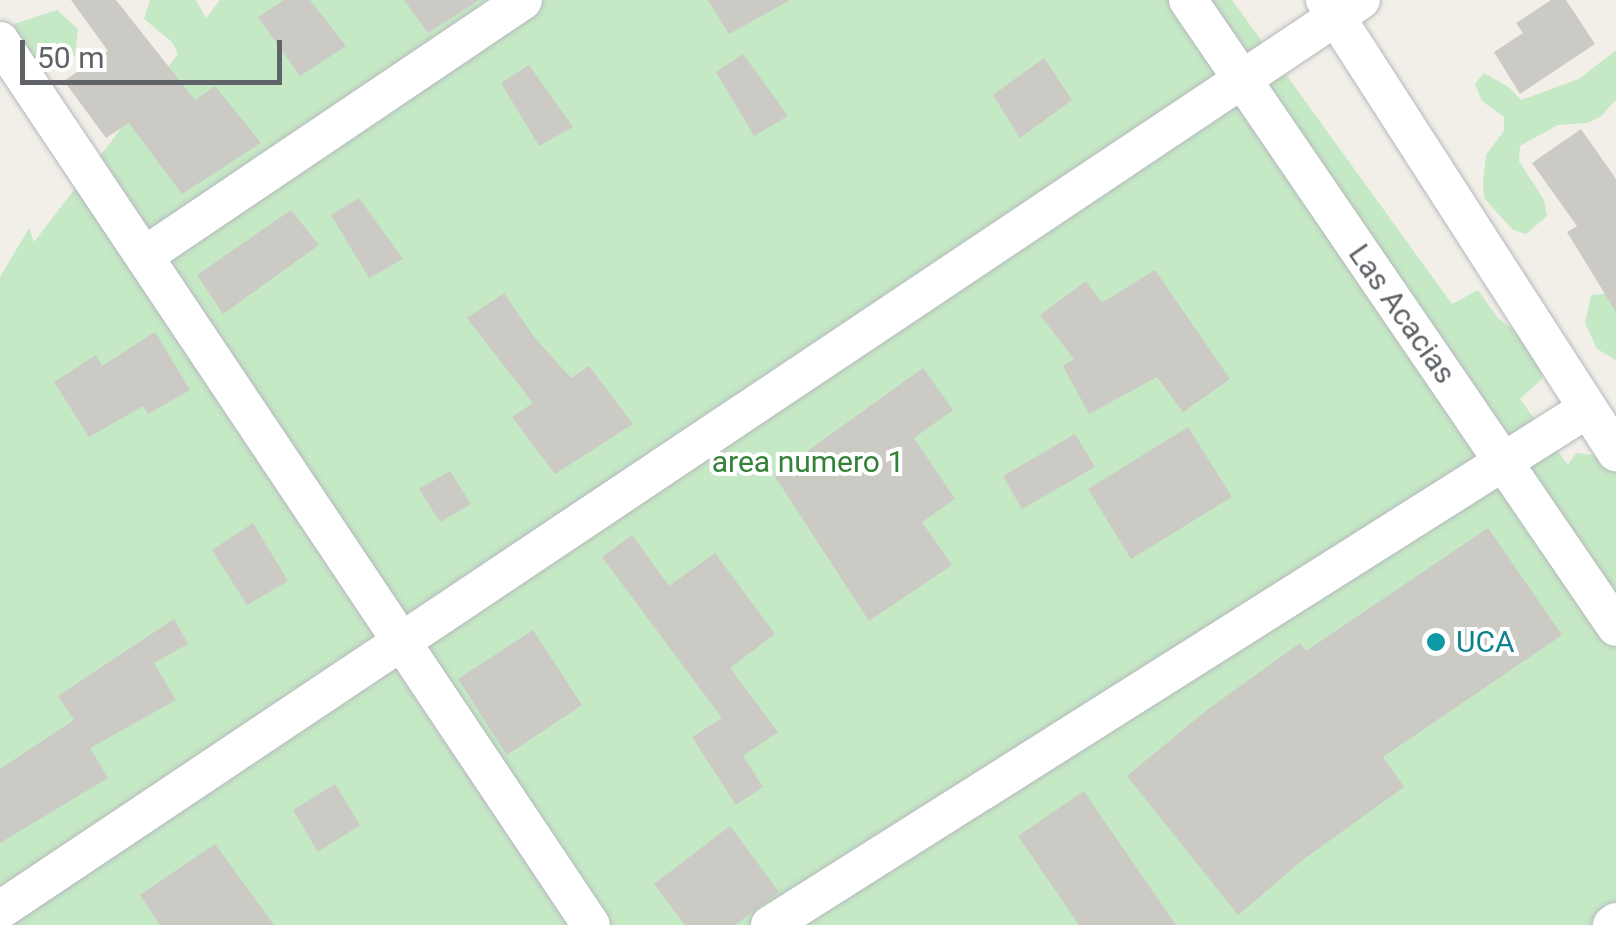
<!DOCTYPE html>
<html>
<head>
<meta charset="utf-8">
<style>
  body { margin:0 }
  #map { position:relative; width:1616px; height:925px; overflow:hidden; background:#f1efe8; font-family:Roboto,sans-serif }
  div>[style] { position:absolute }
  .green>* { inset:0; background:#c5e8c5 }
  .building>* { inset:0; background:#cccac5 }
  .roads { filter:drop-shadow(0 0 2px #b5b8bc) drop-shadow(0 0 2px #b5b8bc) }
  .minor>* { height:38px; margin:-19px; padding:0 19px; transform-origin:19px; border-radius:19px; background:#fff }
  .dots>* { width:28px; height:28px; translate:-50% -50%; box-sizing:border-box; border:5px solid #fff; border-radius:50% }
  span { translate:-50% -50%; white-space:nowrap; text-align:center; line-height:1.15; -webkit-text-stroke:8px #fff; paint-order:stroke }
  .street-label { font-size:30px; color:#5f6368 }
  .park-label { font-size:30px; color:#348238 }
  .culture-label { font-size:30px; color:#0d838f }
  .left { translate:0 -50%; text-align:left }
  .scale { position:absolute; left:20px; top:40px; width:262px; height:45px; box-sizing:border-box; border:5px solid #5f6368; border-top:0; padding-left:12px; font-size:30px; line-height:35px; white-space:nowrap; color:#5f6368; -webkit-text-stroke:8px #fff; paint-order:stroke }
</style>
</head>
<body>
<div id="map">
  <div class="green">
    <div style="clip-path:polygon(150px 0,196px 0,206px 18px,220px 0,1232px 0,1452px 304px,1478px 290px,1498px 318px,1538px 348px,1542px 379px,1520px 399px,1568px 465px,1576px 453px,1599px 456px,1616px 469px,1616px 925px,0 925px,0 277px,29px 228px,34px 242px,178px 54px,172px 42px,144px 19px)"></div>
    <div style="clip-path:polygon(57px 10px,78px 29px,75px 56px,26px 64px,14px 24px)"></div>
    <div style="clip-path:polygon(1616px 50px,1616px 100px,1600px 117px,1587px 123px,1558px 125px,1520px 146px,1519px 161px,1544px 200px,1547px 216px,1526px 234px,1513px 230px,1484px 198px,1483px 183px,1486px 155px,1504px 131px,1504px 117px,1482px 101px,1475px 84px,1484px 73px,1510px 88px,1521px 100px,1579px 79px)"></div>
    <div style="clip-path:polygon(1616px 293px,1616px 360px,1597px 349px,1585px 323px,1591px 295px)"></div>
  </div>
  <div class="building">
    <div style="clip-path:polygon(71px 0,116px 0,195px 100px,215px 86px,261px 143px,182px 194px,129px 123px,106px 138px,64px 81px,108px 51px)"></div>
    <div style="clip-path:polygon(284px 0,310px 0,346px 46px,300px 76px,258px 17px)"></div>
    <div style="clip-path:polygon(404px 0,479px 0,428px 33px)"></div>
    <div style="clip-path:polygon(708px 0,790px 0,729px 34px)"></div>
    <div style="clip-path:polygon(1551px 0,1566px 0,1595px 44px,1520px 94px,1494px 52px,1523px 33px,1516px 23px)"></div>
    <div style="clip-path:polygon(743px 54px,788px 116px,754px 136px,716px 72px)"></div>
    <div style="clip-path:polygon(1044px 58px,1072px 100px,1020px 138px,993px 95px)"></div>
    <div style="clip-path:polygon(529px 65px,573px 127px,539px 146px,501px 83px)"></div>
    <div style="clip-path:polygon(1581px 129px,1616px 179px,1616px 312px,1567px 232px,1577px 226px,1532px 163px)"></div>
    <div style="clip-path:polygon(359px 198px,403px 259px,369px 278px,331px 215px)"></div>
    <div style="clip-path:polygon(291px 210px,319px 245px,223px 314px,197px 275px)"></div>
    <div style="clip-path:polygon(1155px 270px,1230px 379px,1183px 412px,1157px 377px,1089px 414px,1063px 366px,1074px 359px,1040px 315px,1086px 281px,1102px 303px)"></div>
    <div style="clip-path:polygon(504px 293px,534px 337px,571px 378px,589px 366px,633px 424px,555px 474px,512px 417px,533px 403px,467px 318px)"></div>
    <div style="clip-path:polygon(155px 332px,190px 390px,148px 414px,143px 406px,89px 437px,54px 382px,96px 355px,102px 366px)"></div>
    <div style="clip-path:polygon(923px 368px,953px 410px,914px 438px,955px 499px,922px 522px,952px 565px,869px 621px,774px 475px)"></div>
    <div style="clip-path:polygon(1188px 427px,1232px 497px,1131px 559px,1088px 489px)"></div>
    <div style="clip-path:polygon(1075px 434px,1095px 467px,1022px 509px,1003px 476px)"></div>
    <div style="clip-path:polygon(450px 471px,471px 504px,440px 522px,419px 489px)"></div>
    <div style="clip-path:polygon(253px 523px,288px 581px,247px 605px,212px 550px)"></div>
    <div style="clip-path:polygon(1488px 528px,1562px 635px,1383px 757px,1404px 787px,1304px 859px,1238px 915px,1127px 776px,1207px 710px,1300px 643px,1306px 651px)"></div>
    <div style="clip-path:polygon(632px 535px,669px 586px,715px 553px,775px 634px,730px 668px,778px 732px,743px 756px,763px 787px,736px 805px,692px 737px,722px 718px,602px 557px)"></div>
    <div style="clip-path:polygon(174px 619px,188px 644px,154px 663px,176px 700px,90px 748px,108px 778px,0 843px,0 769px,74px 720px,58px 696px)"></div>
    <div style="clip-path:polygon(533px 630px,582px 705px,507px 755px,458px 679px)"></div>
    <div style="clip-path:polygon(335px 784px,360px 825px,318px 852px,293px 810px)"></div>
    <div style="clip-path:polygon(1084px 791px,1100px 815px,1176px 925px,1079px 925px,1018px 836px)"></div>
    <div style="clip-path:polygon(730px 826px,779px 892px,735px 925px,685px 925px,654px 884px)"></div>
    <div style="clip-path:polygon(215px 844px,274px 925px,160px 925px,140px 895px)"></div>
  </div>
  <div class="roads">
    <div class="minor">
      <div style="left:1188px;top:0;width:759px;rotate:55.68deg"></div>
      <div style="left:1325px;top:0;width:538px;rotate:57.23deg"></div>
      <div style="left:0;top:41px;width:1063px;rotate:56.24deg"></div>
      <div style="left:144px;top:256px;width:457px;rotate:-34deg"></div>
      <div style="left:0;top:910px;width:1637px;rotate:-33.77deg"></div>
      <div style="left:770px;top:925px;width:966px;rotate:-32.28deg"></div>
      <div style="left:1612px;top:925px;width:5px;rotate:-37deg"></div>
    </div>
  </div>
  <div class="dots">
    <div style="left:1436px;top:642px;background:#0f9aa8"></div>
  </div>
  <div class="street-label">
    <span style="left:1402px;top:314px;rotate:55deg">Las Acacias</span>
  </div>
  <div class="park-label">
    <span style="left:808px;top:462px">area numero 1</span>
  </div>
  <div class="culture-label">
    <span class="left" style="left:1456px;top:642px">UCA</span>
  </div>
  <div class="scale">50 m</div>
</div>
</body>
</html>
